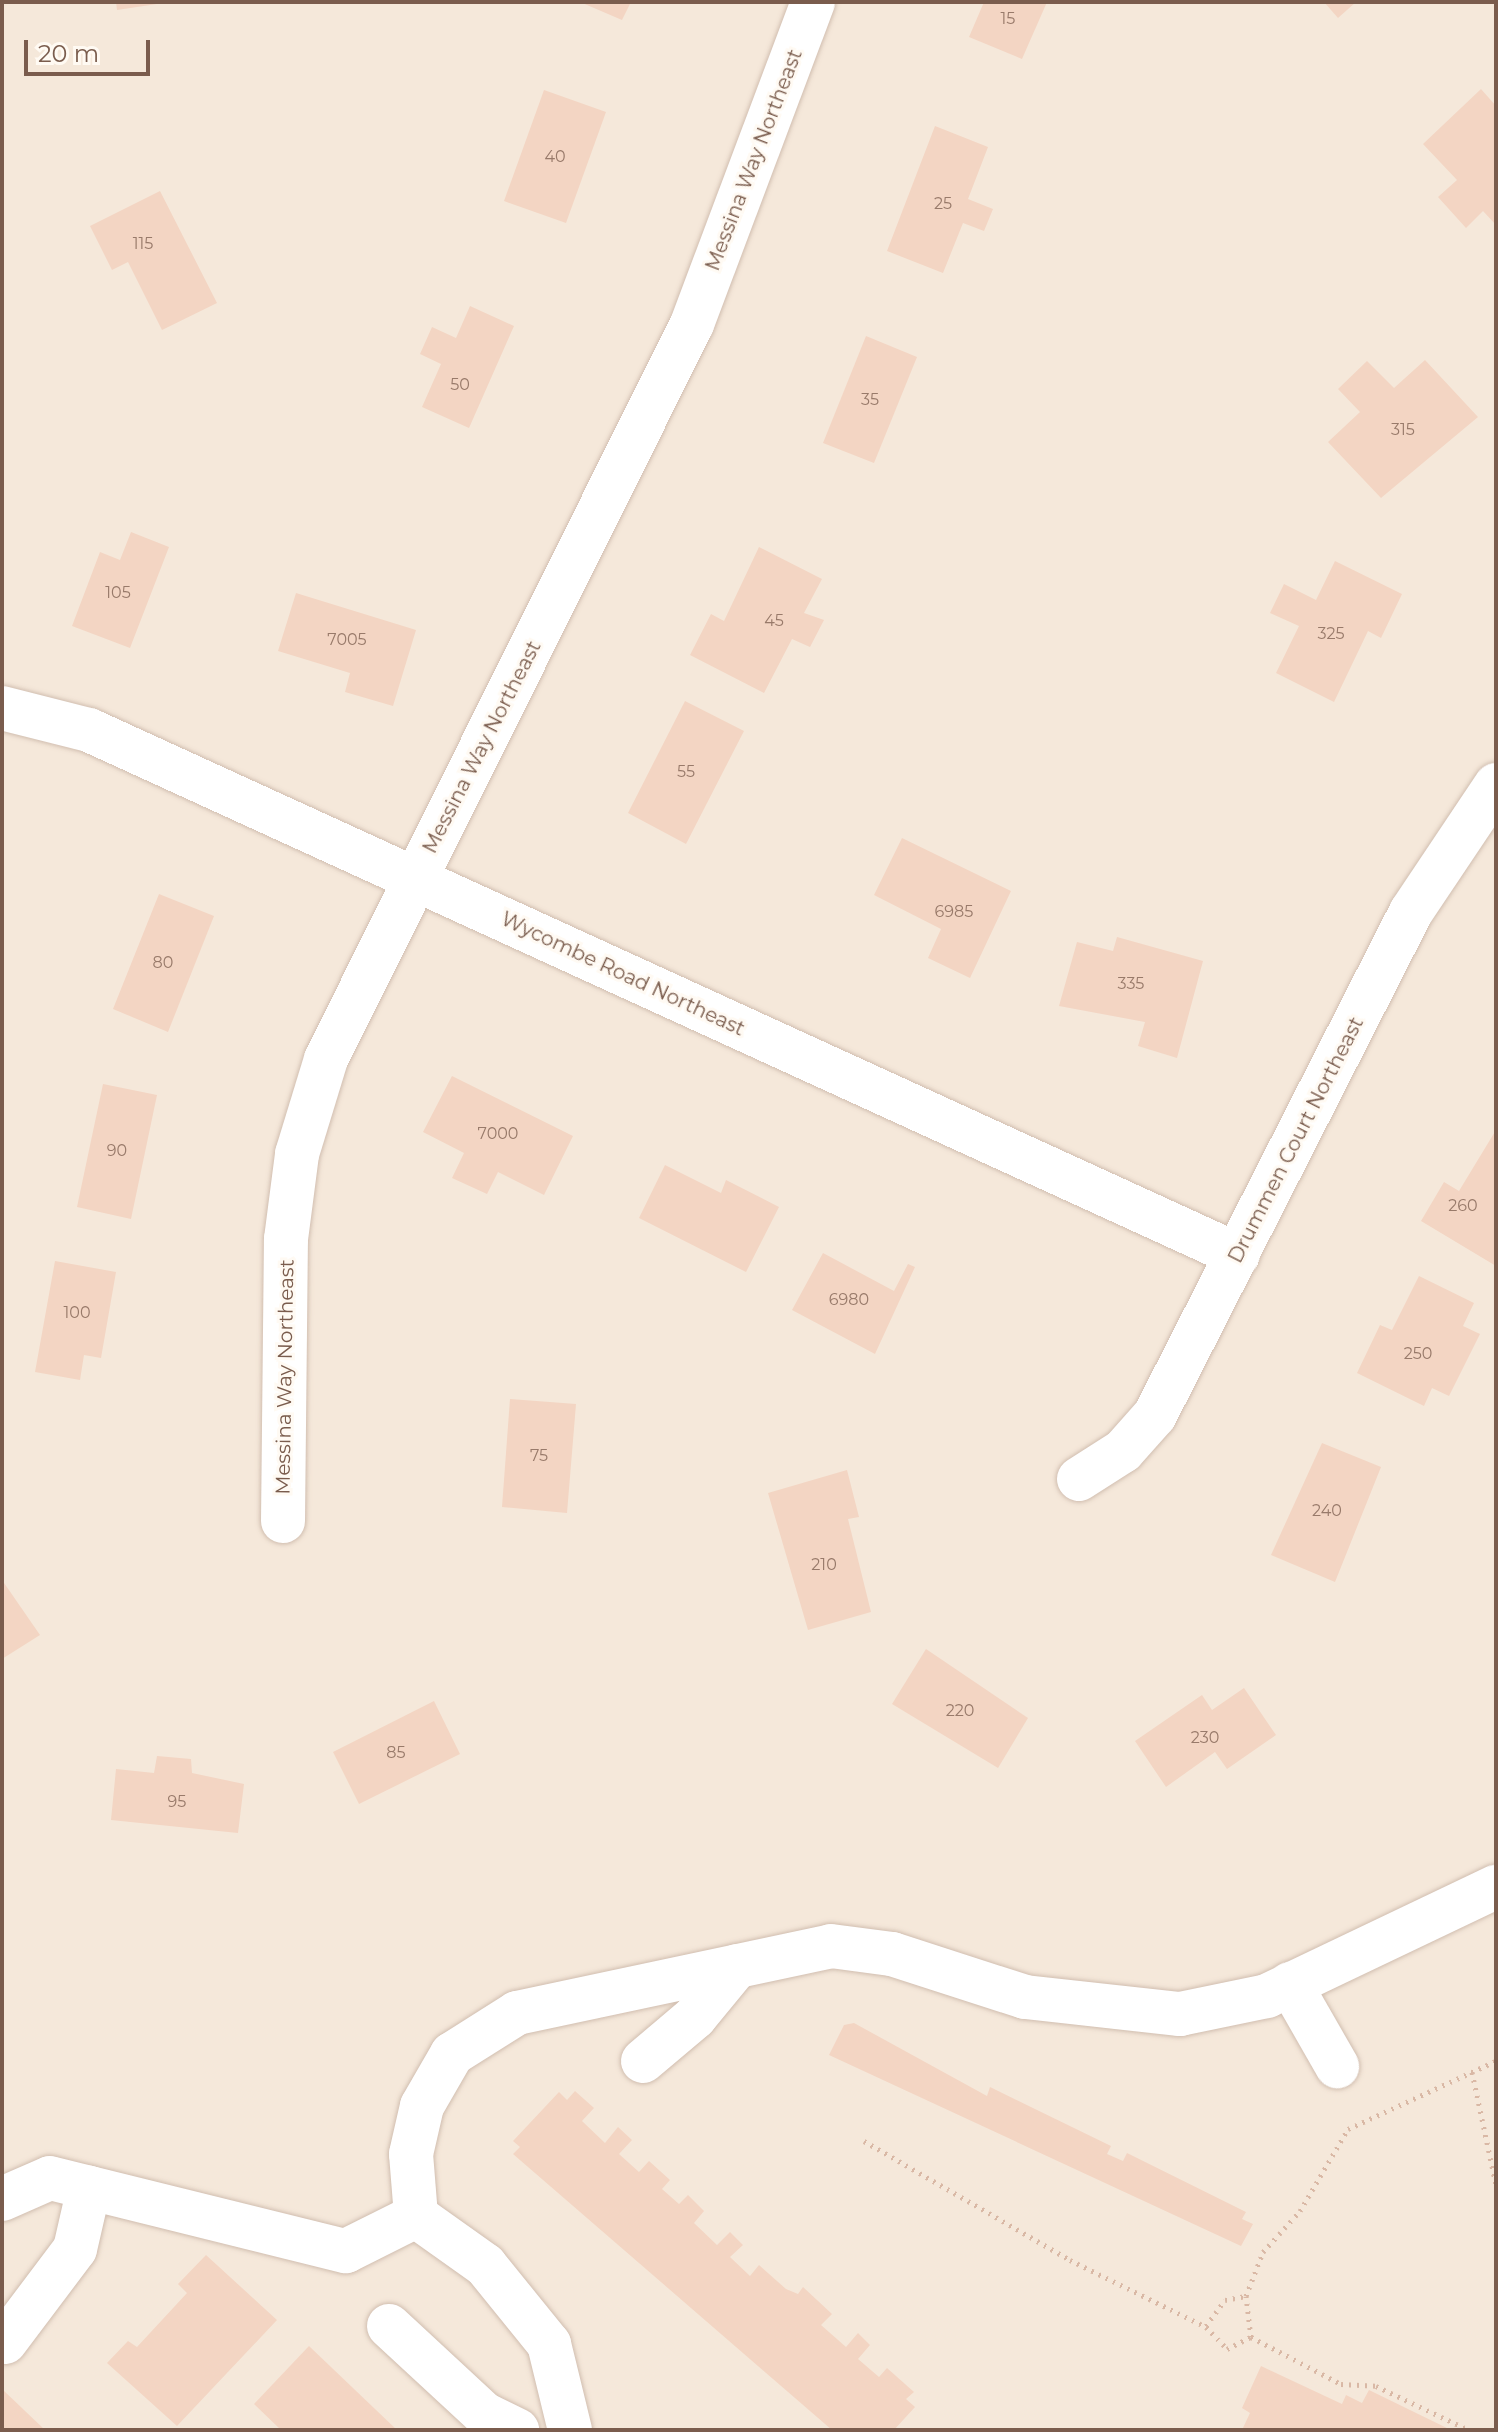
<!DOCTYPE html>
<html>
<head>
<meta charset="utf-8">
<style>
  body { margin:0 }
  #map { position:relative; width:1498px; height:2432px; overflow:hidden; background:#fdf6ec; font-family:Montserrat,sans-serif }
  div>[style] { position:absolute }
  .residential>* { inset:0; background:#f5e8da }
  .building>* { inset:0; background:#f3d5c3 }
  .path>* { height:5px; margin-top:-2.5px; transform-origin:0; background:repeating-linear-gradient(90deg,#d9b8a5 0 2px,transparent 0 8px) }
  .roads { filter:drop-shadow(0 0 2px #d1beb0) drop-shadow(0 0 2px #d1beb0) }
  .minor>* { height:44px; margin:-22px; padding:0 22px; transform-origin:22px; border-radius:22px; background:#fff }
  span { translate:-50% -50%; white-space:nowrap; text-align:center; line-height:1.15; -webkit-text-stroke:6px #fffaf3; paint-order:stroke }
  .number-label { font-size:16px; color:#987a6a }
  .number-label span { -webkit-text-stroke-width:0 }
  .street-label { font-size:20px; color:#7a5c4d }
  .frame { position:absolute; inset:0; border:4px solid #7a5c4d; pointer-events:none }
  .scale { position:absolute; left:24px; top:40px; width:126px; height:36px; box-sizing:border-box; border:4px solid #7a5c4d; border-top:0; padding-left:10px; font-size:24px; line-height:28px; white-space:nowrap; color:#7a5c4d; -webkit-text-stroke:6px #fffaf3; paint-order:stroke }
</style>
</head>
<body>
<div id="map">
  <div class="residential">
    <div style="clip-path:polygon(2px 2px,1496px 2px,1496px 2430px,2px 2430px)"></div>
  </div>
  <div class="building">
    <div style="clip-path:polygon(116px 2px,157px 2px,157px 4px,117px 10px)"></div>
    <div style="clip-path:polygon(580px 2px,631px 2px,622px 20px)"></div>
    <div style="clip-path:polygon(984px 2px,1047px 2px,1022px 59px,969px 37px)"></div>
    <div style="clip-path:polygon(1324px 2px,1356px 2px,1338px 18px)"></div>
    <div style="clip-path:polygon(1481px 89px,1496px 106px,1496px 225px,1483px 211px,1466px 228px,1438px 197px,1457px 180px,1423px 144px)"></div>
    <div style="clip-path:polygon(544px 90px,606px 112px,566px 223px,504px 201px)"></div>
    <div style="clip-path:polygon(935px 126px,988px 147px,968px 199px,993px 209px,984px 231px,963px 223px,943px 273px,887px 251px)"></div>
    <div style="clip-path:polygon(160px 191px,217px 303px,162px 330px,128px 262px,112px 270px,90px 226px)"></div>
    <div style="clip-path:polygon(470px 306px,514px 326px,469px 428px,422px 407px,441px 364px,420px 354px,432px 327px,456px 338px)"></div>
    <div style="clip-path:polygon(866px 336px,917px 357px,874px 463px,823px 443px)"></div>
    <div style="clip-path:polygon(1425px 360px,1478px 417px,1381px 498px,1328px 442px,1360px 412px,1338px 389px,1367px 361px,1394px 388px)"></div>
    <div style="clip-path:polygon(131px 532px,169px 547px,130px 648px,72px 626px,100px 552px,120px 560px)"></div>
    <div style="clip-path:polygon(759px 547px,822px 579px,804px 613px,824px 620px,810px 647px,792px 639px,764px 693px,690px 655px,711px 614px,724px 621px)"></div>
    <div style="clip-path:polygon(1335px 561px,1402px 594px,1381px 638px,1368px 631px,1334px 702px,1276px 673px,1299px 626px,1270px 613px,1284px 584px,1316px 600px)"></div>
    <div style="clip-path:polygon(296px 593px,416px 630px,393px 706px,345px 692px,350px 673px,278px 651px)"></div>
    <div style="clip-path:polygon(685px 701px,744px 731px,686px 844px,628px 813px)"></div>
    <div style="clip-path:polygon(902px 838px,1011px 891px,970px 978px,928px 958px,941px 929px,874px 895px)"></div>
    <div style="clip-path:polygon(159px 894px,214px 916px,168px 1032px,113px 1009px)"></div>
    <div style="clip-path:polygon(1117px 937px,1203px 961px,1177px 1058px,1138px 1046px,1145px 1022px,1059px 1006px,1077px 942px,1113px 951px)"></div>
    <div style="clip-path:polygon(452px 1076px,573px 1136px,544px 1195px,498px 1172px,487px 1194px,452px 1178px,464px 1153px,423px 1132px)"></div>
    <div style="clip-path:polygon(103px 1084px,157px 1095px,131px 1219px,77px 1207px)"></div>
    <div style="clip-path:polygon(1496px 1130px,1496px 1266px,1421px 1221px,1444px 1182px,1459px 1191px)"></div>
    <div style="clip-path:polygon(665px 1165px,721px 1193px,726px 1180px,779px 1207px,746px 1272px,639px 1218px)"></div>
    <div style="clip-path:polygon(823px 1253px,894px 1291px,908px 1264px,915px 1267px,875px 1354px,792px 1310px)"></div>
    <div style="clip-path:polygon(55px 1261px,116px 1272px,101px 1358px,84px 1355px,80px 1380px,35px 1372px)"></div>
    <div style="clip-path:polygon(1419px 1276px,1474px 1303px,1463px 1326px,1480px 1334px,1449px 1396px,1432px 1388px,1424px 1406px,1357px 1373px,1380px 1325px,1392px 1330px)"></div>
    <div style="clip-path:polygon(510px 1399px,576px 1404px,567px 1513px,502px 1507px)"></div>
    <div style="clip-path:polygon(1322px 1443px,1381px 1467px,1335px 1582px,1271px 1555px)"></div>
    <div style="clip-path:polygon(847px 1470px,859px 1517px,848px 1519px,871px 1612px,808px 1630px,768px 1493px)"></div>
    <div style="clip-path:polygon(2px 1580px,40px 1635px,2px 1659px)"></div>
    <div style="clip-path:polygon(926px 1649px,1028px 1718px,998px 1768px,892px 1704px)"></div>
    <div style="clip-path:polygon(1244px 1688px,1276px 1735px,1227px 1769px,1215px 1752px,1166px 1787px,1135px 1741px,1202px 1695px,1212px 1710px)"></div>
    <div style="clip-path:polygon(434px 1701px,460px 1754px,359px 1804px,333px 1752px)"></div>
    <div style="clip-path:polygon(157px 1756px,191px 1759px,192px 1773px,244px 1784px,238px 1833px,111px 1820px,116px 1769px,154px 1773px)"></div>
    <div style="clip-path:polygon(854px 2023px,987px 2096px,990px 2087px,1111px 2146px,1107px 2154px,1123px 2161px,1127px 2153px,1246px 2212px,1242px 2219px,1253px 2224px,1241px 2246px,829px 2055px,844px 2025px)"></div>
    <div style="clip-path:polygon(575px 2091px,594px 2108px,582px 2121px,605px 2143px,618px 2127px,632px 2140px,619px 2154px,639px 2172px,649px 2161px,670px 2180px,662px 2189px,679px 2204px,688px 2195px,704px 2211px,694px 2223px,717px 2245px,730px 2232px,743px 2245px,730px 2257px,750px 2276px,759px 2265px,786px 2289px,798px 2294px,803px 2287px,832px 2314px,821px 2325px,846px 2347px,858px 2333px,870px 2345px,858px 2359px,879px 2377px,887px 2368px,914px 2392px,906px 2399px,915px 2407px,894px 2430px,832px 2430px,513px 2154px,520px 2147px,513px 2141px,559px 2092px,567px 2100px)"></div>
    <div style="clip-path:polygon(206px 2255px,277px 2320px,177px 2426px,107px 2363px,128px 2341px,137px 2347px,187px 2293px,178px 2284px)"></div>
    <div style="clip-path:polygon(309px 2346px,397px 2430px,281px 2430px,254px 2404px)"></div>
    <div style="clip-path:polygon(1261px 2366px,1342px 2404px,1346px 2395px,1362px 2403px,1369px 2390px,1451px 2430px,1242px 2430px,1250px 2413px,1242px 2408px)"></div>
    <div style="clip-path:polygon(2px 2389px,45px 2430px,2px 2430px)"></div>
  </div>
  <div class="path">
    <div style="left:1472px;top:2072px;width:116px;rotate:78deg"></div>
    <div style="left:864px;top:2141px;width:238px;rotate:30deg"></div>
    <div style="left:1070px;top:2260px;width:152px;rotate:26.2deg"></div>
    <div style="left:1206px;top:2327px;width:30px;rotate:46deg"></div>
    <div style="left:1227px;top:2349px;width:27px;rotate:-27deg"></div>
    <div style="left:1251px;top:2337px;width:102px;rotate:27.6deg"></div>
    <div style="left:1341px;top:2384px;width:35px;rotate:3deg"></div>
    <div style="left:1376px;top:2386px;width:103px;rotate:25.3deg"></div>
    <div style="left:1206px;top:2326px;width:32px;rotate:-54deg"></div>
    <div style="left:1225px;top:2300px;width:21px;rotate:-11deg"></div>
    <div style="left:1251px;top:2337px;width:41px;rotate:-97deg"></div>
    <div style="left:1246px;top:2296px;width:47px;rotate:-68.9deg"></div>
    <div style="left:1263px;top:2252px;width:55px;rotate:-47.9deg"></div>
    <div style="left:1300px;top:2211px;width:95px;rotate:-59.7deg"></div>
    <div style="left:1348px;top:2129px;width:163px;rotate:-24.7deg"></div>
  </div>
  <div class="roads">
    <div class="minor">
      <div style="left:2px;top:708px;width:90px;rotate:14.2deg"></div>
      <div style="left:89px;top:730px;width:1263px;rotate:24.56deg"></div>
      <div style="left:1079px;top:1479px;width:52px;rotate:-32.5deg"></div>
      <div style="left:1123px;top:1451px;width:48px;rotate:-48.4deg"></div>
      <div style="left:1155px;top:1415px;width:564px;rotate:-63.03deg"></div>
      <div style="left:1411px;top:912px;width:153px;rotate:-56.2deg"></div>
      <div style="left:283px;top:1521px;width:282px;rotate:-89.4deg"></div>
      <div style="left:286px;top:1239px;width:86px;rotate:-82.6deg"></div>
      <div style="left:297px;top:1154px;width:99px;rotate:-73deg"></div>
      <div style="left:326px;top:1059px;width:821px;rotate:-63.53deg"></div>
      <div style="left:692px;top:324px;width:344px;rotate:-69.4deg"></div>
      <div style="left:1290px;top:1984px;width:95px;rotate:60.2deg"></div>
      <div style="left:643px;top:2061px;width:68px;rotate:-40.2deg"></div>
      <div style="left:695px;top:2017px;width:66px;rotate:-50.5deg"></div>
      <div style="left:2px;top:2199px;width:52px;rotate:-23.6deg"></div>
      <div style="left:50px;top:2178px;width:305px;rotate:13.9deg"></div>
      <div style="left:346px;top:2251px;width:78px;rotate:-26.6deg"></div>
      <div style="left:416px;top:2216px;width:62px;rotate:-94.6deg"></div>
      <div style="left:411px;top:2154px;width:49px;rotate:-77.1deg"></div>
      <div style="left:422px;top:2106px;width:60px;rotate:-60deg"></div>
      <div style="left:452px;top:2054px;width:77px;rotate:-32.2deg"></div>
      <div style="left:517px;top:2013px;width:321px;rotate:-12deg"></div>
      <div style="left:831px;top:1946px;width:62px;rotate:7.5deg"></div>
      <div style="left:892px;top:1954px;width:140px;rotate:17.9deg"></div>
      <div style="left:1025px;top:1997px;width:156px;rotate:6.3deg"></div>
      <div style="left:1180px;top:2014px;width:89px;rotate:-11.7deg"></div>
      <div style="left:1267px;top:1996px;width:254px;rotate:-25.5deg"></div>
      <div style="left:416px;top:2216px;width:85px;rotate:35.4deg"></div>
      <div style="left:485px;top:2265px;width:102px;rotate:51deg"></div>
      <div style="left:549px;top:2344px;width:89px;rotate:76.3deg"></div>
      <div style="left:389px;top:2326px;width:129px;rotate:42.8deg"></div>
      <div style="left:484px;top:2414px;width:37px;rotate:26deg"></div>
      <div style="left:5px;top:2342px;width:116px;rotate:-53deg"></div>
      <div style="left:75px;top:2249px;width:63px;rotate:-77.1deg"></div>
    </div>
  </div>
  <div class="number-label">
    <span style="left:1008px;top:19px">15</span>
    <span style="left:555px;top:157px">40</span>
    <span style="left:943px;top:204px">25</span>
    <span style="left:143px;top:244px">115</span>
    <span style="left:460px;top:385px">50</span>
    <span style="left:870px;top:400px">35</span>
    <span style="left:1403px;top:430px">315</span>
    <span style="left:118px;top:593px">105</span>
    <span style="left:774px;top:621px">45</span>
    <span style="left:1331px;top:634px">325</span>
    <span style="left:347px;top:640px">7005</span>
    <span style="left:686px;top:772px">55</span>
    <span style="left:954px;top:912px">6985</span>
    <span style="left:163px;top:963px">80</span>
    <span style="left:1131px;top:984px">335</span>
    <span style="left:498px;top:1134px">7000</span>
    <span style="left:117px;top:1151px">90</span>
    <span style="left:1463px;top:1206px">260</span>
    <span style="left:849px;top:1300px">6980</span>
    <span style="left:77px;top:1313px">100</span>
    <span style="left:1418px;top:1354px">250</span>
    <span style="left:539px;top:1456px">75</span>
    <span style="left:1327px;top:1511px">240</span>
    <span style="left:824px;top:1565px">210</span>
    <span style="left:960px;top:1711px">220</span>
    <span style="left:1205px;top:1738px">230</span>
    <span style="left:396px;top:1753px">85</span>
    <span style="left:177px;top:1802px">95</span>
  </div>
  <div class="street-label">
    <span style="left:754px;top:160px;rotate:-69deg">Messina Way Northeast</span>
    <span style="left:482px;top:747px;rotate:-63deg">Messina Way Northeast</span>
    <span style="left:623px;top:974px;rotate:25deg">Wycombe Road Northeast</span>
    <span style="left:1296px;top:1140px;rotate:-63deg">Drummen Court Northeast</span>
    <span style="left:285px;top:1377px;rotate:-89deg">Messina Way Northeast</span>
  </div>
  <div class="frame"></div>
  <div class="scale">20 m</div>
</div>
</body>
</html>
